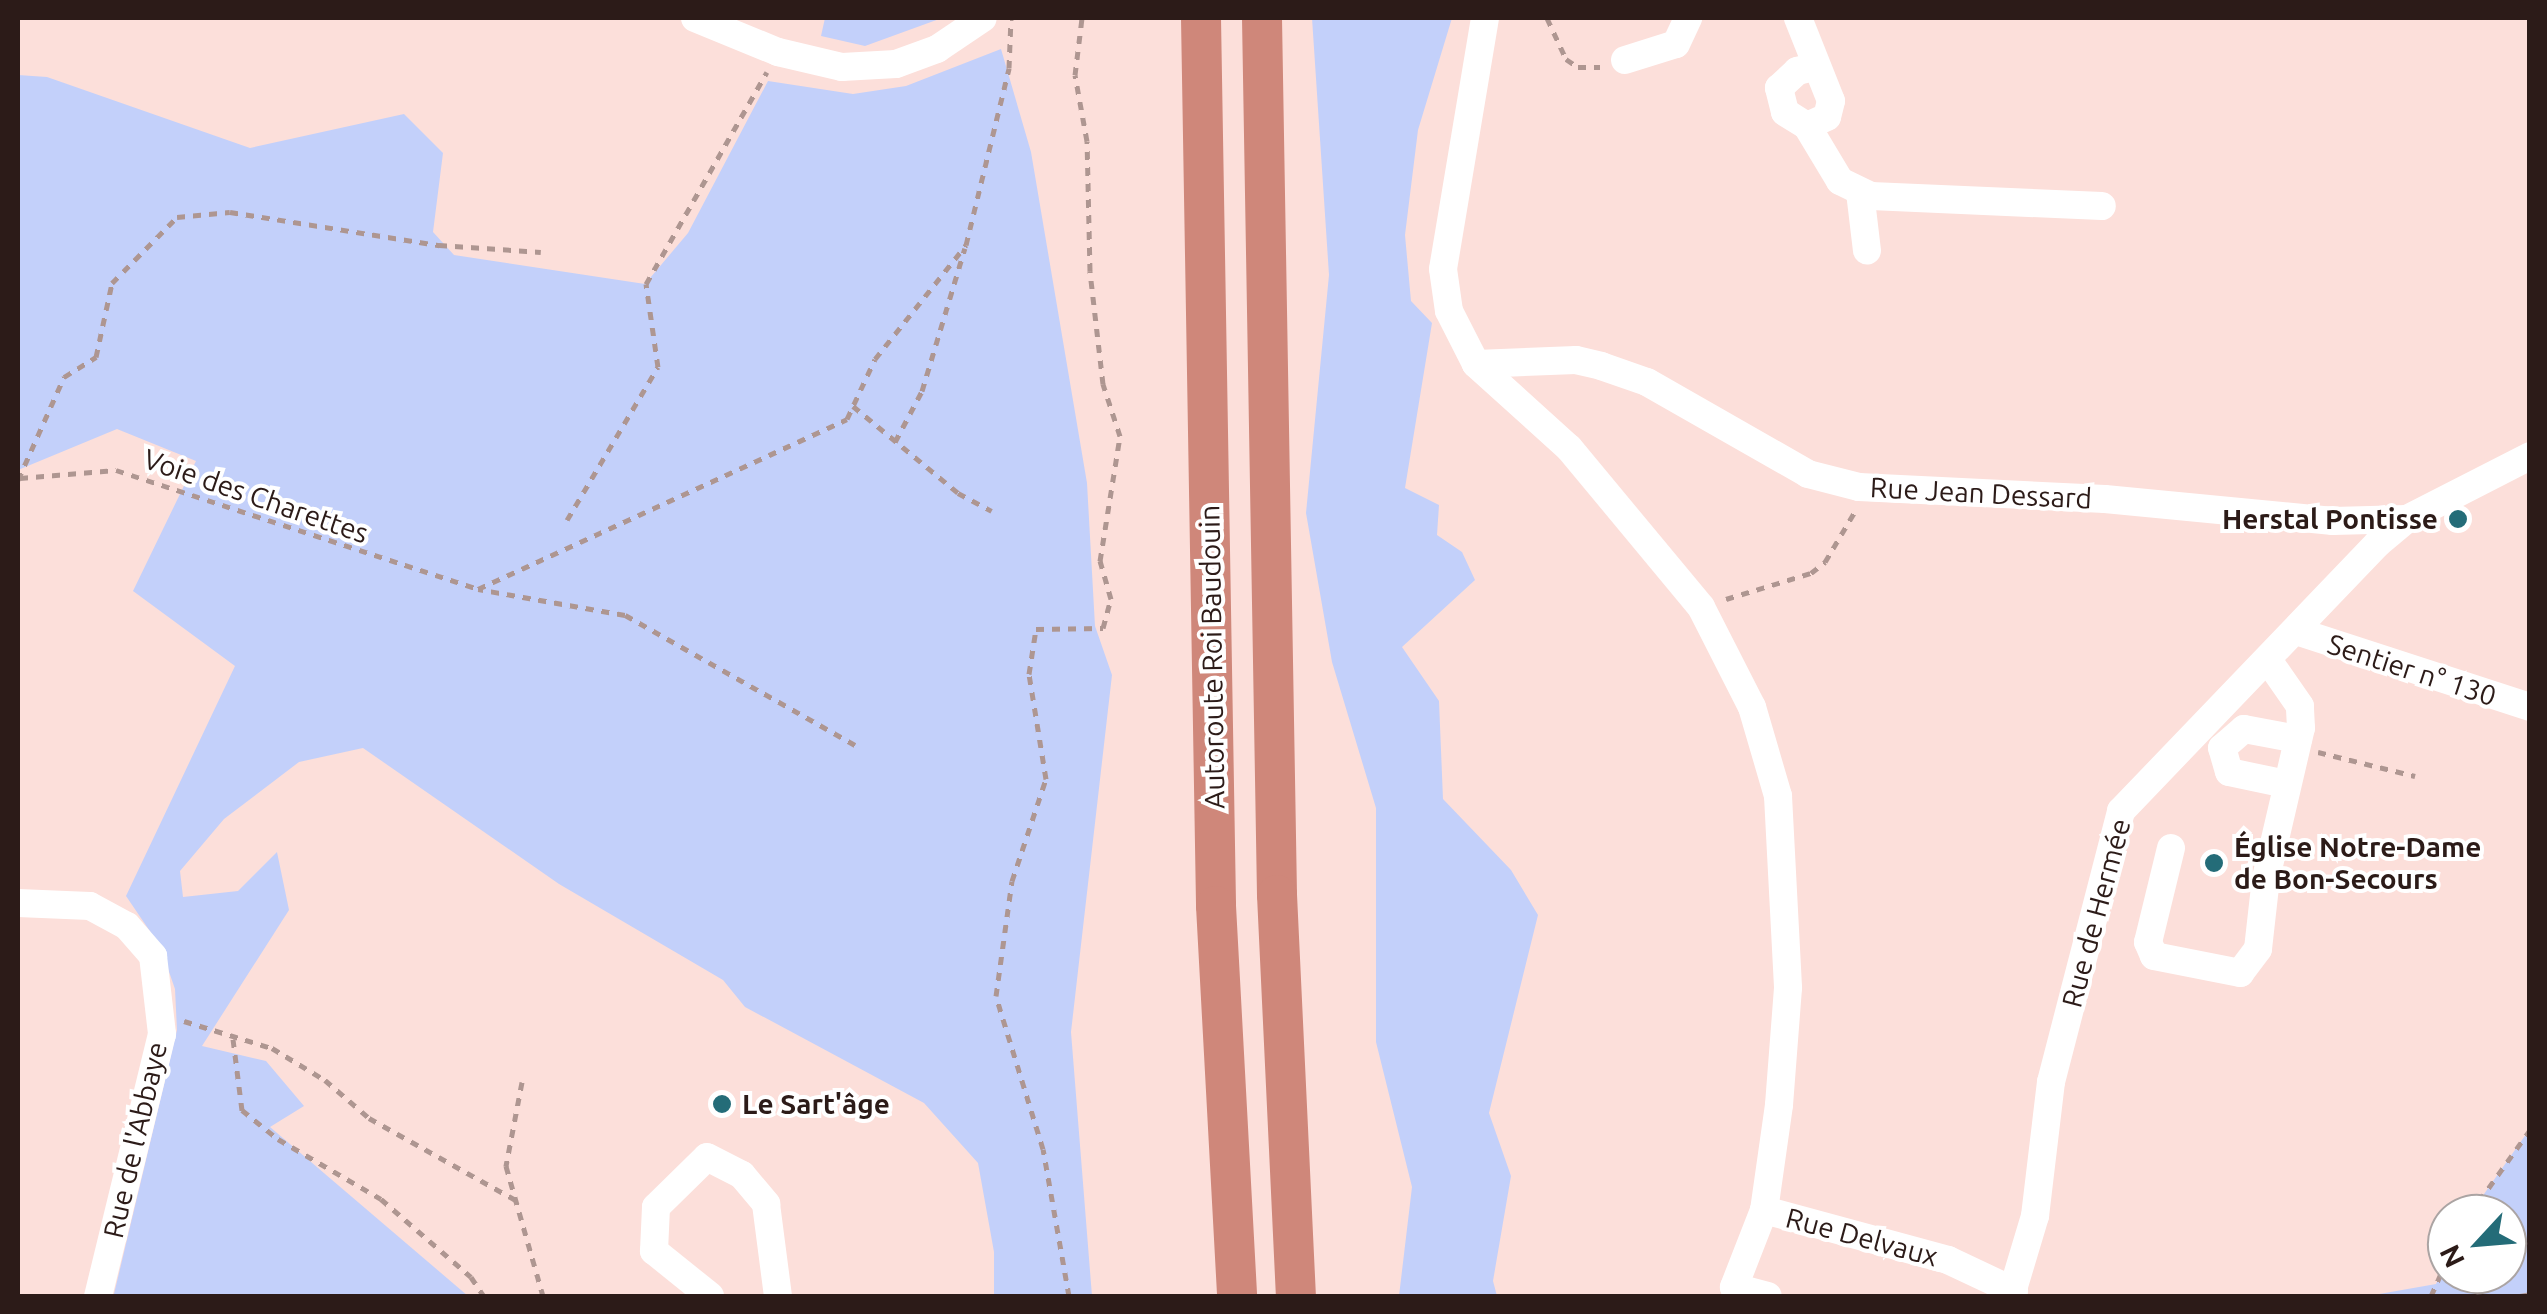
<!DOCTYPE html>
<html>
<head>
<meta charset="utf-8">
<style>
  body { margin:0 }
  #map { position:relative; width:2547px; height:1314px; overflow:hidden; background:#fcdfda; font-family:Ubuntu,sans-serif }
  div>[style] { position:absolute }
  .green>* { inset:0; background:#c3d0fa }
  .path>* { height:5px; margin-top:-2.5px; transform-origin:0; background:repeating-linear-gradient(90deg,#ae9691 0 8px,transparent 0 16px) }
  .minor>* { height:28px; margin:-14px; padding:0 14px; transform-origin:14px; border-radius:14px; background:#fff }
  .highway>* { height:40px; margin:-20px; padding:0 20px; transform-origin:20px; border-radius:20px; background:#cf877a }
  .dots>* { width:28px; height:28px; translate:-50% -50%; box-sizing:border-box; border:5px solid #fff; border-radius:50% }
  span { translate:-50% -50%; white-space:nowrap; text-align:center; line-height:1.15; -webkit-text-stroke:8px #fff; paint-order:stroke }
  .street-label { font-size:28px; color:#2c1b18 }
  .poi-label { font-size:28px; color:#2c1b18; font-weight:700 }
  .right { translate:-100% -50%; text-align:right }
  .left { translate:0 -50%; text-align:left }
  .frame { position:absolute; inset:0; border:20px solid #2c1b18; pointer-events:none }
  .north { position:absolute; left:2427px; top:1194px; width:100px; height:100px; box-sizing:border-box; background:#fff; border:2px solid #aba4a3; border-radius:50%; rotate:244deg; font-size:28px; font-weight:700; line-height:40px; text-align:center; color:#2c1b18 }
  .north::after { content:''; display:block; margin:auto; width:35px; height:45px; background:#246c78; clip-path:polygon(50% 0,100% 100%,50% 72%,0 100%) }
</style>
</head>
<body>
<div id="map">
  <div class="green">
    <div style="clip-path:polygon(825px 18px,942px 18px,865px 46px,821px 36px)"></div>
    <div style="clip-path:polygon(1312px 18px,1452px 18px,1418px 130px,1405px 235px,1411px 301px,1432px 323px,1405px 488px,1439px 505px,1437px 535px,1462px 552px,1475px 580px,1402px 647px,1439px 701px,1443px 799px,1511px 870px,1538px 915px,1489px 1113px,1511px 1176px,1493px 1281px,1497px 1296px,1399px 1296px,1412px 1187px,1376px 1042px,1376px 808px,1332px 662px,1306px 513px,1329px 275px)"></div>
    <div style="clip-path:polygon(1001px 49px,1031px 152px,1087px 483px,1095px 626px,1112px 675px,1071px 1032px,1092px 1296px,994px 1296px,994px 1252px,978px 1163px,924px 1103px,745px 1007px,723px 980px,559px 884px,363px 748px,299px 762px,224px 819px,180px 871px,183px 897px,238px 891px,277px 852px,289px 910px,202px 1046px,266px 1061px,304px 1106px,270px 1127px,468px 1296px,114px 1294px,177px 1030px,175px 989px,160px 946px,126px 896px,235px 666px,133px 591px,196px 461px,117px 429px,18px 470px,18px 75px,47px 77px,250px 148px,404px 114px,443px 153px,433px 232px,454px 255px,645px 284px,688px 233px,768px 81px,853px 94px,906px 86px)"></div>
    <div style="clip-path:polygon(2529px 1130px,2529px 1296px,2368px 1296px,2436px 1284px,2447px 1260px,2447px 1274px,2507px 1274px,2507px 1214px,2470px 1214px)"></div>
  </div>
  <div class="path">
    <div style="left:1547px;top:18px;width:45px;rotate:65.1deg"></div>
    <div style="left:1566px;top:59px;width:14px;rotate:34deg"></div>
    <div style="left:1578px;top:67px;width:22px"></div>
    <div style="left:853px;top:406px;width:136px;rotate:39.6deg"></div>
    <div style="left:958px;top:493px;width:38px;rotate:28deg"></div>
    <div style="left:895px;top:442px;width:58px;rotate:-62.1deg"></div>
    <div style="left:922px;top:391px;width:149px;rotate:-73.3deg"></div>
    <div style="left:20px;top:478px;width:96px;rotate:-4.8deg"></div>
    <div style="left:116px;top:470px;width:381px;rotate:18.2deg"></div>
    <div style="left:18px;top:480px;width:113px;rotate:-65.9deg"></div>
    <div style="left:64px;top:377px;width:38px;rotate:-32deg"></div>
    <div style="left:96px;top:357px;width:76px;rotate:-77.8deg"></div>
    <div style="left:112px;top:283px;width:93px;rotate:-45.4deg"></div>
    <div style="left:177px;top:217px;width:53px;rotate:-5.4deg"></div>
    <div style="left:230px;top:212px;width:212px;rotate:9deg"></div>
    <div style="left:439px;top:245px;width:102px;rotate:3.9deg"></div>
    <div style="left:567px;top:520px;width:178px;rotate:-59.3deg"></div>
    <div style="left:658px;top:367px;width:84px;rotate:-98.2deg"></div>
    <div style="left:646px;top:284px;width:244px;rotate:-60.3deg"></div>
    <div style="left:1726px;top:599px;width:89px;rotate:-17deg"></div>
    <div style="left:1811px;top:573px;width:18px;rotate:-38deg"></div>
    <div style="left:1825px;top:562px;width:57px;rotate:-59.4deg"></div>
    <div style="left:855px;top:745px;width:264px;rotate:-150.5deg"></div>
    <div style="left:625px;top:615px;width:149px;rotate:-170deg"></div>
    <div style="left:478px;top:589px;width:406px;rotate:-24.7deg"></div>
    <div style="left:847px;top:419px;width:66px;rotate:-65deg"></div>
    <div style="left:875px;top:359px;width:146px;rotate:-51.4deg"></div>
    <div style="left:966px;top:245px;width:182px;rotate:-76.3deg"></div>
    <div style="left:1009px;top:68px;width:50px;rotate:-87.7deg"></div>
    <div style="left:2318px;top:752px;width:100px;rotate:13.9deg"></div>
    <div style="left:184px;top:1021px;width:92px;rotate:17.1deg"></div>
    <div style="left:272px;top:1048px;width:62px;rotate:31.1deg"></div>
    <div style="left:325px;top:1080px;width:58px;rotate:40.8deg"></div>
    <div style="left:369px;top:1118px;width:168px;rotate:29.2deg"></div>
    <div style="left:233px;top:1039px;width:72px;rotate:82.8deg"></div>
    <div style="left:242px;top:1110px;width:46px;rotate:38.9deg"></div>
    <div style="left:278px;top:1139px;width:119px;rotate:30.2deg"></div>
    <div style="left:381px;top:1199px;width:119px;rotate:40.9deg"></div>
    <div style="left:471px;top:1277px;width:23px;rotate:56deg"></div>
    <div style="left:522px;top:1082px;width:86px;rotate:100.8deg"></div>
    <div style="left:506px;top:1166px;width:135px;rotate:74.1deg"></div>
    <div style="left:2470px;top:1214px;width:103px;rotate:-54.5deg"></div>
    <div style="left:1069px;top:1296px;width:149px;rotate:-100deg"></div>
    <div style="left:1043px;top:1149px;width:160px;rotate:-107.1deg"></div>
    <div style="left:996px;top:996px;width:116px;rotate:-82.1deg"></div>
    <div style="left:1012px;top:881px;width:108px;rotate:-71.6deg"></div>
    <div style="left:1046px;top:779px;width:106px;rotate:-99.2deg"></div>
    <div style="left:1029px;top:674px;width:46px;rotate:-81.2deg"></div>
    <div style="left:1036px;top:629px;width:67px;rotate:-0.9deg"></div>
    <div style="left:1103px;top:628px;width:30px;rotate:-75deg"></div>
    <div style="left:1111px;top:599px;width:40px;rotate:-106deg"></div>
    <div style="left:1100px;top:561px;width:127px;rotate:-80.9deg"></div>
    <div style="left:1120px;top:436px;width:55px;rotate:-108.1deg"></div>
    <div style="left:1103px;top:384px;width:114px;rotate:-96.6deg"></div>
    <div style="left:1090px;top:271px;width:130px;rotate:-91.3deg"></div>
    <div style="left:1087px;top:141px;width:67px;rotate:-100.3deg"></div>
    <div style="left:1075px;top:75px;width:57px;rotate:-83deg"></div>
    <div style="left:1676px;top:1296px;width:14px"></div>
    <div style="left:2431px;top:1296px;width:39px;rotate:-66deg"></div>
    <div style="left:2520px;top:1296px;width:10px;rotate:-11deg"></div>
  </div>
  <div class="minor">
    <div style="left:695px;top:18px;width:90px;rotate:22.3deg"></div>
    <div style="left:778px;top:52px;width:66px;rotate:13.2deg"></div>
    <div style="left:842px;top:67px;width:54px;rotate:-3.2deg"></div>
    <div style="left:896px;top:64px;width:44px;rotate:-20.1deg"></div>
    <div style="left:937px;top:49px;width:55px;rotate:-34deg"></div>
    <div style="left:1485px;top:18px;width:254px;rotate:99.5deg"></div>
    <div style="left:1443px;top:269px;width:42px;rotate:81.9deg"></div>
    <div style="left:1449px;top:311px;width:59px;rotate:63deg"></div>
    <div style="left:1476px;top:364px;width:125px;rotate:42.1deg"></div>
    <div style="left:1569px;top:448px;width:207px;rotate:50.3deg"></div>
    <div style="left:1701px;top:607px;width:112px;rotate:63deg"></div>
    <div style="left:1752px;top:707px;width:93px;rotate:73.7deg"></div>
    <div style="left:1778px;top:796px;width:192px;rotate:87deg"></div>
    <div style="left:1788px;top:988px;width:117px;rotate:94.4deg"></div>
    <div style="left:1779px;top:1105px;width:106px;rotate:98.1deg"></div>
    <div style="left:1764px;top:1210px;width:83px;rotate:111.3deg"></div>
    <div style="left:1734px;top:1287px;width:35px;rotate:15deg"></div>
    <div style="left:1798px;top:18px;width:89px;rotate:68.3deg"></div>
    <div style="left:1831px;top:101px;width:16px;rotate:104deg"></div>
    <div style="left:1827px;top:117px;width:22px;rotate:156deg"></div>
    <div style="left:1807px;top:126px;width:26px;rotate:-148deg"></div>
    <div style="left:1785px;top:112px;width:25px;rotate:-104deg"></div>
    <div style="left:1779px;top:88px;width:25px;rotate:-43deg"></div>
    <div style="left:1797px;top:71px;width:17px;rotate:-13deg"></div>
    <div style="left:1625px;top:60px;width:53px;rotate:-17.4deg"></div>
    <div style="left:1676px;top:44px;width:29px;rotate:-65deg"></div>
    <div style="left:1807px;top:126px;width:64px;rotate:59deg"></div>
    <div style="left:1840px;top:181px;width:34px;rotate:26deg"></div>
    <div style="left:1871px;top:196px;width:231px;rotate:2.5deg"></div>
    <div style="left:1860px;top:192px;width:59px;rotate:83.2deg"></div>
    <div style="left:1476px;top:364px;width:100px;rotate:-2.3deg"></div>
    <div style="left:1576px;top:360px;width:26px;rotate:13deg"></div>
    <div style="left:1601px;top:366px;width:49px;rotate:19.2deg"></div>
    <div style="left:1647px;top:382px;width:185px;rotate:29.7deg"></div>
    <div style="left:1808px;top:474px;width:53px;rotate:14.3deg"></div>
    <div style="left:1859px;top:487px;width:246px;rotate:2.8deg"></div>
    <div style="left:2105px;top:499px;width:229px;rotate:5.5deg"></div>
    <div style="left:2333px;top:521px;width:74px;rotate:-1.5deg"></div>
    <div style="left:2296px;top:631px;width:246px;rotate:18deg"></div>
    <div style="left:2286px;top:784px;width:58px;rotate:-168.1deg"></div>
    <div style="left:2229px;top:772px;width:25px;rotate:-106deg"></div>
    <div style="left:2222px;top:748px;width:29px;rotate:-41deg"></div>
    <div style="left:2244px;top:729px;width:55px;rotate:10.5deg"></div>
    <div style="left:2171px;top:848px;width:97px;rotate:103.7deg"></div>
    <div style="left:2148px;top:942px;width:15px;rotate:67deg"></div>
    <div style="left:2154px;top:956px;width:88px;rotate:11.2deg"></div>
    <div style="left:2240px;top:973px;width:30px;rotate:-53deg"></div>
    <div style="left:2258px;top:949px;width:71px;rotate:-83.6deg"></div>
    <div style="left:2266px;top:878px;width:154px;rotate:-76.9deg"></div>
    <div style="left:2301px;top:728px;width:22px;rotate:-93deg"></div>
    <div style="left:2300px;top:706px;width:56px;rotate:-124.8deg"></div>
    <div style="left:18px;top:903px;width:72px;rotate:2.4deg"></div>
    <div style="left:90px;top:906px;width:42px;rotate:28.4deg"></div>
    <div style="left:127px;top:926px;width:40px;rotate:49deg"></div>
    <div style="left:153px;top:956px;width:79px;rotate:83.4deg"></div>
    <div style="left:162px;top:1034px;width:270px;rotate:103.7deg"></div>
    <div style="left:1764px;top:1210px;width:191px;rotate:15.2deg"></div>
    <div style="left:1948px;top:1260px;width:73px;rotate:25.2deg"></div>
    <div style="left:710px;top:1296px;width:72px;rotate:-141.2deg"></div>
    <div style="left:654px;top:1251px;width:44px;rotate:-87.4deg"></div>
    <div style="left:656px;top:1207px;width:71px;rotate:-44.4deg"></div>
    <div style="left:707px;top:1157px;width:39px;rotate:27deg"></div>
    <div style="left:742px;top:1175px;width:38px;rotate:50deg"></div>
    <div style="left:766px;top:1204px;width:93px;rotate:82.6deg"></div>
    <div style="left:2011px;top:1296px;width:84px;rotate:-73.3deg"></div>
    <div style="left:2035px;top:1216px;width:135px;rotate:-83.2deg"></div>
    <div style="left:2051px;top:1082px;width:280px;rotate:-75.5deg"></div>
    <div style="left:2121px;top:811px;width:370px;rotate:-46.2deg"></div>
    <div style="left:2377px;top:544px;width:39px;rotate:-40deg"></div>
    <div style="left:2407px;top:519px;width:138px;rotate:-27.1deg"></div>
  </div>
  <div class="highway">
    <div style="left:1201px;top:18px;width:888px;rotate:89.03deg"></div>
    <div style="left:1216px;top:906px;width:391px;rotate:86.9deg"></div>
    <div style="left:1262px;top:18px;width:877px;rotate:89.02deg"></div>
    <div style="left:1277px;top:895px;width:401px;rotate:87.3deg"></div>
  </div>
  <div class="dots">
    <div style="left:2458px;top:519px;background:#246c78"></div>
    <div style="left:2214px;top:863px;background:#246c78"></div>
    <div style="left:722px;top:1104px;background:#246c78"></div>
  </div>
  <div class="street-label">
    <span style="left:1981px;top:493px;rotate:3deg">Rue Jean Dessard</span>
    <span style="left:256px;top:496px;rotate:19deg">Voie des Charettes</span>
    <span style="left:1212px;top:657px;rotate:-91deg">Autoroute Roi Baudouin</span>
    <span style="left:2412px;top:670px;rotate:18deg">Sentier n° 130</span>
    <span style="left:2096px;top:913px;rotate:-75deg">Rue de Hermée</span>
    <span style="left:135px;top:1140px;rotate:-77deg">Rue de l'Abbaye</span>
    <span style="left:1862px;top:1237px;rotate:15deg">Rue Delvaux</span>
  </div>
  <div class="poi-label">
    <span class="right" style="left:2438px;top:519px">Herstal Pontisse</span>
    <span class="left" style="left:2234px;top:863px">Église Notre-Dame<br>de Bon-Secours</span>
    <span class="left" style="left:742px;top:1104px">Le Sart'âge</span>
  </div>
  <div class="frame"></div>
  <div class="north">N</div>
</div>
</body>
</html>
